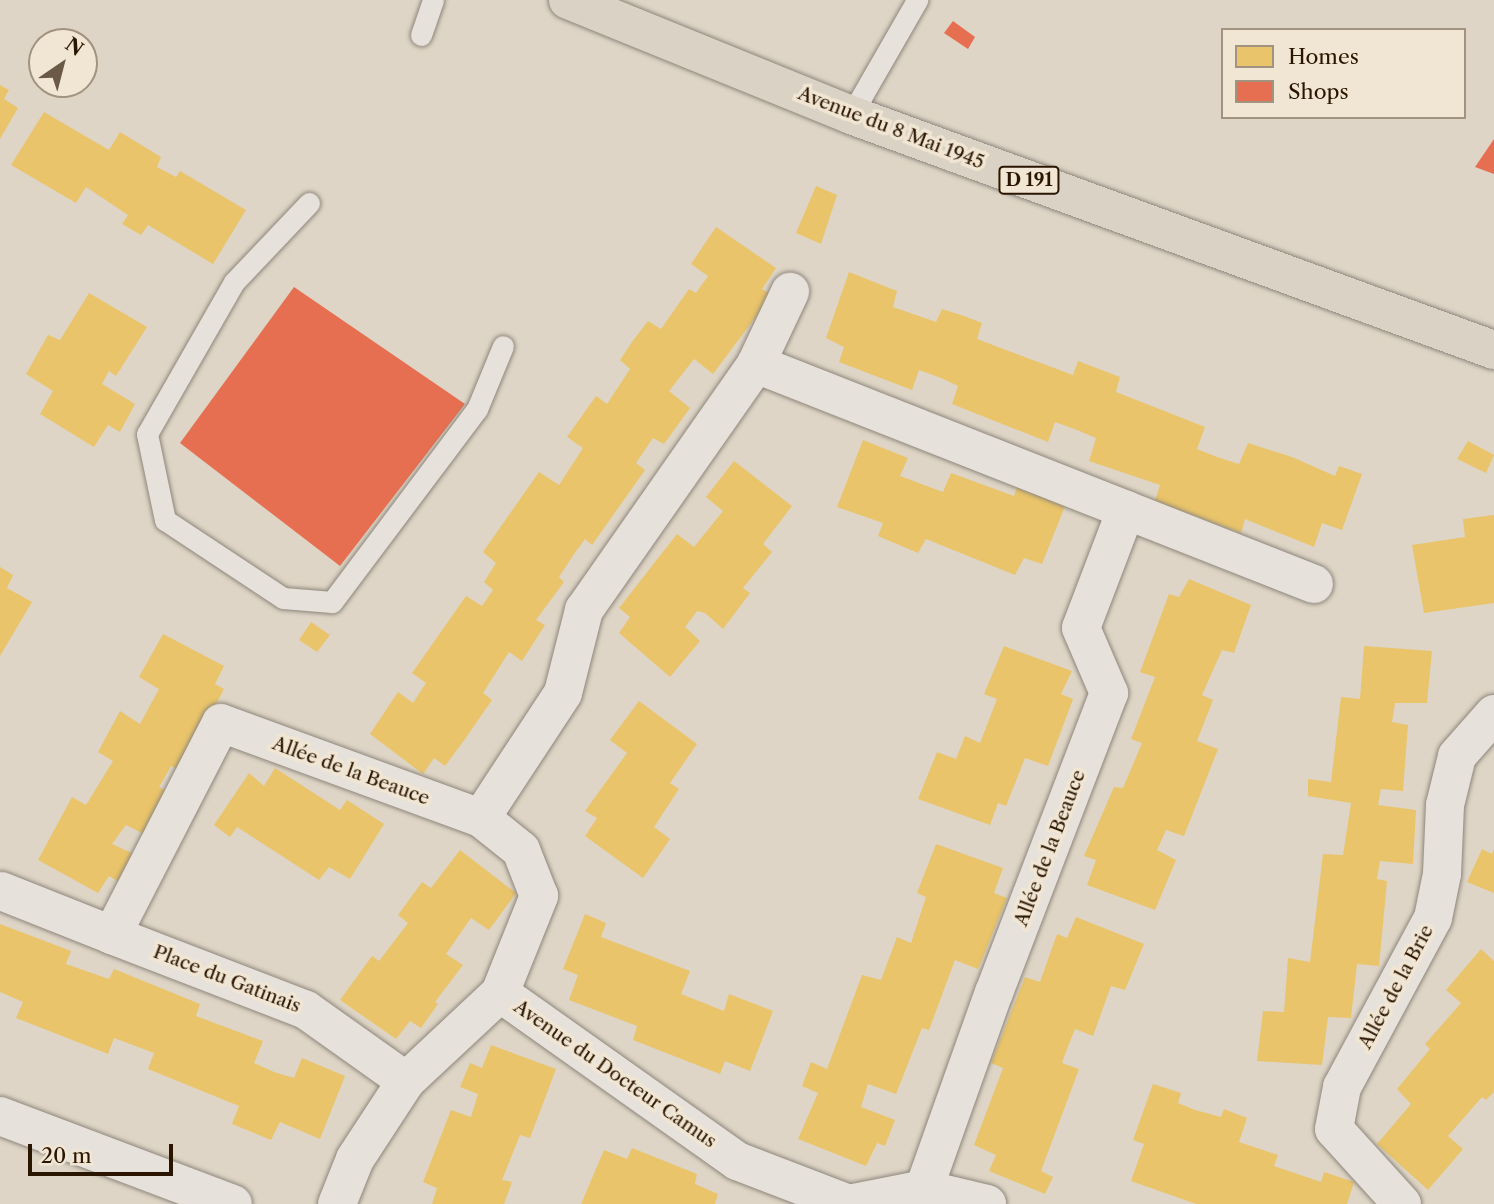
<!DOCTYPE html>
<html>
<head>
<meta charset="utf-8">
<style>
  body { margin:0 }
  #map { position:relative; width:1494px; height:1204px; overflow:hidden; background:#ded5c6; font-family:"Libre Caslon Text",serif }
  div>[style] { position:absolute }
  .homes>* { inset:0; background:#e9c46a }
  .shops>* { inset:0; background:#e76f51 }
  .roads { filter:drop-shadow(0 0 2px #8e867b) drop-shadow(0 0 2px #8e867b) }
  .service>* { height:21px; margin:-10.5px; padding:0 10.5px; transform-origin:10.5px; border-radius:10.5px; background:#e6e1da }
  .minor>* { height:38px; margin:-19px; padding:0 19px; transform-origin:19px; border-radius:19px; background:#e6e1da }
  .primary>* { height:38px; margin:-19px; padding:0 19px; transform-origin:19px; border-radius:19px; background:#dad2c4 }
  span { translate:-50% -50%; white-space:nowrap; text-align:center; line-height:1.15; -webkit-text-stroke:7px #f1e6d3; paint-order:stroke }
  .shield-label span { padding:2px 5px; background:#f1e6d3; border:2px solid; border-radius:5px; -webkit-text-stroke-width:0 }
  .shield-label { font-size:18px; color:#2a1600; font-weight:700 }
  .street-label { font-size:19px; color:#2a1600 }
  .legend { position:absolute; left:1221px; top:28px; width:245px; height:91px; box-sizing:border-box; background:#f1e6d3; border:2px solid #a1937f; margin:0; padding:9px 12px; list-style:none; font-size:21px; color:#2a1600 }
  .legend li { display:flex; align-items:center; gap:14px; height:35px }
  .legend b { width:35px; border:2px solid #a1937f }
  .north { position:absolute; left:28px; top:28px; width:70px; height:70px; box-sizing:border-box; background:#f1e6d3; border:2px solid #a1937f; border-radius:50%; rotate:35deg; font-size:19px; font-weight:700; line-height:28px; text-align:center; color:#2a1600 }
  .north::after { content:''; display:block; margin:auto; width:24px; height:32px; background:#695945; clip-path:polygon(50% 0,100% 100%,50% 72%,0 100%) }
  .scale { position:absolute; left:28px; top:1144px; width:145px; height:32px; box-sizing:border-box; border:4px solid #2a1600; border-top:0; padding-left:9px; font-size:21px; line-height:24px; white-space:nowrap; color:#2a1600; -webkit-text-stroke:5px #f1e6d3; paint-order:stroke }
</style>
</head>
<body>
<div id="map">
  <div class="homes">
    <div style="clip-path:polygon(0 85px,9px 90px,4px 99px,18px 108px,0 139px)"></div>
    <div style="clip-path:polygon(44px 112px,109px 150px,120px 132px,161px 157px,157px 167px,176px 177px,180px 171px,246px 210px,213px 264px,148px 225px,141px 235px,122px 224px,128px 215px,86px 187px,76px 203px,11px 165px)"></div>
    <div style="clip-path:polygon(816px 186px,837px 195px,821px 244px,796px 233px)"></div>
    <div style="clip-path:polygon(716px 227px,776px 268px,762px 289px,772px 295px,713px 374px,694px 359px,669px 391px,690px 408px,664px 444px,653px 438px,636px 463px,645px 470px,592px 545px,585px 539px,572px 557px,559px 577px,564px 582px,536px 620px,545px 625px,522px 661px,509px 652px,483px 693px,492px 700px,465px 739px,445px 766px,434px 758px,423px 774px,370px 734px,398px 692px,413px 703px,426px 683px,412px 673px,466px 596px,482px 606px,493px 590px,484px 582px,496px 563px,483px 552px,539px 472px,559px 485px,583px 448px,567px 437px,596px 396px,607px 404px,630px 369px,620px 360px,632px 342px,648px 321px,661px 329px,689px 289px,696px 293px,708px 276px,691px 264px)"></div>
    <div style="clip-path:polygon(849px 272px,897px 291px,893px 307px,936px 322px,942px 309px,964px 316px,982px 323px,977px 339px,1073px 375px,1078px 361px,1120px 377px,1116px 392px,1205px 427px,1197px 449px,1217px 457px,1239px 464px,1248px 443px,1292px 457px,1335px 476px,1339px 466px,1362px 474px,1342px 530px,1322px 523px,1314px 547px,1245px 519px,1241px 533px,1155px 501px,1160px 485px,1089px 461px,1096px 438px,1077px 430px,1055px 422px,1048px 442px,952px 404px,958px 386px,941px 378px,919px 370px,912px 390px,839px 362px,844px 347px,826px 338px)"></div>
    <div style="clip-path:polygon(89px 293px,147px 327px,116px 376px,109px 371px,102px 384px,135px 404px,120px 432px,108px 425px,94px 447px,40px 414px,53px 391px,26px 374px,48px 335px,60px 340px)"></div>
    <div style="clip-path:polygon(863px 440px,908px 458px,900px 476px,943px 492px,951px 473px,1014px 496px,1019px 482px,1067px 501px,1042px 564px,1024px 558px,1015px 575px,926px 539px,918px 553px,878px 536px,883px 523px,837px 507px)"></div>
    <div style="clip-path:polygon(1468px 441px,1494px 455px,1486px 473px,1457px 459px)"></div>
    <div style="clip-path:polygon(734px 461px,792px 506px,763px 544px,772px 552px,743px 588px,750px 593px,723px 629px,705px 613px,697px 611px,685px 627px,700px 641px,670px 677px,619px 633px,630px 617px,619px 608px,677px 534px,694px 547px,723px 511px,706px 497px)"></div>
    <div style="clip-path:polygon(1494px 515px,1494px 603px,1424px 613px,1412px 545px,1465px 537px,1463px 519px)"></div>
    <div style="clip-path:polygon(0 567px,13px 575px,7px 588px,32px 602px,0 656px)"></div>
    <div style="clip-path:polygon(1189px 579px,1251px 605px,1234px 653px,1222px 650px,1202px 695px,1213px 700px,1197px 741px,1218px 749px,1184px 836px,1166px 830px,1157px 850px,1176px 860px,1155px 910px,1087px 885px,1096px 860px,1084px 856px,1114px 787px,1123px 788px,1142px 743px,1131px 739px,1155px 677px,1140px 672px,1169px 594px,1179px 597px)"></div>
    <div style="clip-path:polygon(311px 622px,330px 635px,317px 652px,299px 640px)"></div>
    <div style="clip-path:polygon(163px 634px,224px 666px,215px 684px,224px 689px,181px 771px,171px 766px,159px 787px,169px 793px,146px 835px,126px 825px,112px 844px,134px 854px,119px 882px,109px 876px,98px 893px,38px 860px,72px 797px,86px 805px,113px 761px,98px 752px,120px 711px,140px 724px,159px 689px,139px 677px)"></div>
    <div style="clip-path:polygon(1004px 646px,1072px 671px,1061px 694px,1073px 699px,1048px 766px,1025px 758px,1006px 806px,998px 803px,990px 825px,918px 799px,937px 752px,956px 759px,965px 736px,980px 743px,997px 699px,984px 694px)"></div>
    <div style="clip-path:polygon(1364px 646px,1432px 651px,1427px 703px,1395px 703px,1392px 722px,1408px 725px,1403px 791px,1381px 789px,1378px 805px,1416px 810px,1413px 864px,1380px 861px,1377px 879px,1387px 881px,1379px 966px,1357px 964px,1351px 1018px,1328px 1017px,1322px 1065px,1257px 1061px,1263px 1011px,1284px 1012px,1288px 958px,1310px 962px,1323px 854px,1343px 855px,1351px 803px,1308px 796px,1308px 779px,1331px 782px,1341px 697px,1360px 699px)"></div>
    <div style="clip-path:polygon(639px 701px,697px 744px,670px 783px,679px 789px,654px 827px,670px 839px,643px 878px,585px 836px,597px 818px,585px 811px,627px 753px,610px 740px)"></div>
    <div style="clip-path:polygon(275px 768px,340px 810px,347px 800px,384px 824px,350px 879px,329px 867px,319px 880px,237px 827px,230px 837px,214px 825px,249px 773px,264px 786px)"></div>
    <div style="clip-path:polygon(936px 844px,1003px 868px,994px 893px,1007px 898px,978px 969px,955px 960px,929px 1030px,922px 1028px,896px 1094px,868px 1084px,861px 1107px,895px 1120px,885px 1146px,877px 1143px,866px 1166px,798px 1139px,818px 1093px,802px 1086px,811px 1062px,827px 1069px,862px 975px,881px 980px,897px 937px,911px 943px,926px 897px,917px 893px)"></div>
    <div style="clip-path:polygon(1482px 849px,1492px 854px,1494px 849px,1494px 893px,1467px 882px)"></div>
    <div style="clip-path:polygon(460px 850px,516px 893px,489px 930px,471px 918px,446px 954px,463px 965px,435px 1002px,438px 1004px,421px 1028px,410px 1021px,396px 1039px,340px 1000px,372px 956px,379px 961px,408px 923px,398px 915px,422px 882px,431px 888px)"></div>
    <div style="clip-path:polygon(585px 914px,606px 923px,601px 937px,690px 971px,681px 994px,724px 1011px,729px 994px,773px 1011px,750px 1071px,725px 1061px,720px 1074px,633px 1040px,637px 1026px,569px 1000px,578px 975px,563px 969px)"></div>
    <div style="clip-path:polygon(1076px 917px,1144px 944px,1125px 990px,1111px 986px,1093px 1036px,1075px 1029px,1067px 1049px,1062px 1063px,1079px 1069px,1041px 1171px,1053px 1177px,1045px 1194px,989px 1171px,996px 1155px,974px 1145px,1003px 1068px,991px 1063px,1025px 977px,1040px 982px,1057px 934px,1067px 938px)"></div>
    <div style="clip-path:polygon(0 924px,71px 951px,66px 964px,109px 979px,114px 969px,200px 1004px,196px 1016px,263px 1041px,254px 1063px,274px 1072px,294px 1078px,302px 1058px,345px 1076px,320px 1139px,280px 1122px,271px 1140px,232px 1124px,239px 1106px,148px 1069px,154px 1053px,114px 1038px,108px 1054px,16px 1018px,23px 1002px,0 992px)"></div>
    <div style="clip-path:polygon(1481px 949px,1494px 961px,1494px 1092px,1486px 1100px,1482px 1097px,1448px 1136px,1463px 1149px,1428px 1190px,1377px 1144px,1411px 1104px,1397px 1089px,1430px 1049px,1425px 1044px,1461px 1003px,1446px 990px)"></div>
    <div style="clip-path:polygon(491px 1045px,556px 1069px,530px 1138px,520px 1135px,502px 1180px,512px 1182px,504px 1204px,432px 1204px,437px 1188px,423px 1182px,451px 1110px,471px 1117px,478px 1094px,460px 1087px,470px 1063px,482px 1068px)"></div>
    <div style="clip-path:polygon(1153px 1084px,1181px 1093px,1178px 1103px,1195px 1110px,1221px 1117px,1224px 1109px,1247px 1118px,1239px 1142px,1278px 1155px,1274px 1166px,1321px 1182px,1324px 1172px,1354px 1182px,1347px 1204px,1196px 1204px,1131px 1181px,1144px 1144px,1133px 1140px)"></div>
    <div style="clip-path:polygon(632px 1148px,697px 1174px,695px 1184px,718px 1194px,715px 1204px,581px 1204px,604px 1150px,627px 1159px)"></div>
  </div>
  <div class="shops">
    <div style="clip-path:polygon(953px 21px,975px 37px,968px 49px,944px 33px)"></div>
    <div style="clip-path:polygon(1494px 139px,1494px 174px,1475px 167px)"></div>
    <div style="clip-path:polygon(294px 287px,465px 404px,340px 566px,180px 443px)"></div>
  </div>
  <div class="roads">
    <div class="service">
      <div style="left:421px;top:35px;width:37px;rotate:-71deg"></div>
      <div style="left:851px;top:115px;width:133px;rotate:-60.1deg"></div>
      <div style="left:309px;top:203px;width:109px;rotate:133.5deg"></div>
      <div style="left:234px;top:282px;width:175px;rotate:119.8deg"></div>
      <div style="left:147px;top:434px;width:88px;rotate:78.2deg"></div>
      <div style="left:165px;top:520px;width:141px;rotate:33.5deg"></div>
      <div style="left:283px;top:598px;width:49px;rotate:4.7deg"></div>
      <div style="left:332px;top:602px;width:241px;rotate:-53.1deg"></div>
      <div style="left:477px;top:409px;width:68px;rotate:-67.6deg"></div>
    </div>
    <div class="minor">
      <div style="left:756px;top:364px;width:80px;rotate:-64.7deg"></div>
      <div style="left:1126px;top:510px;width:202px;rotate:21.5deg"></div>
      <div style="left:1px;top:891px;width:119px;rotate:21.6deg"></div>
      <div style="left:500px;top:993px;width:105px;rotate:-68.1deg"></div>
      <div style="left:539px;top:896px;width:49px;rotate:-111.4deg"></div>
      <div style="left:521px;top:850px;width:51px;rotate:-141.3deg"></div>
      <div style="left:481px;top:818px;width:149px;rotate:-56.7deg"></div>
      <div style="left:563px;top:693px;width:86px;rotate:-75.8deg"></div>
      <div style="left:584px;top:610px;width:300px;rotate:-55deg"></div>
      <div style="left:756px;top:364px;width:398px;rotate:21.5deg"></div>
      <div style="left:1126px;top:510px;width:126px;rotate:110.9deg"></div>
      <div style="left:1081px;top:628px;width:71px;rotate:66.7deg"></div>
      <div style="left:1109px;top:693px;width:320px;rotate:111deg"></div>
      <div style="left:994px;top:992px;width:209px;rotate:109.6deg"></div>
      <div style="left:406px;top:1081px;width:123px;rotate:-144.6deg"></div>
      <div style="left:306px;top:1010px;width:208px;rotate:-158.9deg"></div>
      <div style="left:112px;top:935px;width:238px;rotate:-62.8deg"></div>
      <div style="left:221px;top:723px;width:277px;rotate:20.1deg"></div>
      <div style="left:0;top:1116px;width:249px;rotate:20.7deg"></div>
      <div style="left:337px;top:1204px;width:48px;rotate:-68.2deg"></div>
      <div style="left:355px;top:1159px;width:93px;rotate:-56.8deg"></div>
      <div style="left:406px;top:1081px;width:129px;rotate:-43.1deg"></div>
      <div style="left:500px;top:993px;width:291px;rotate:35.3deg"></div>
      <div style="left:737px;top:1161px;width:120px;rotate:21deg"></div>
      <div style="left:849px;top:1204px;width:76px;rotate:-11.3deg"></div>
      <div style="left:924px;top:1189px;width:65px;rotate:13.4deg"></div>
      <div style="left:1402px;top:1204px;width:101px;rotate:-132.2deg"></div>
      <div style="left:1334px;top:1129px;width:43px;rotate:-79.2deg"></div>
      <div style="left:1342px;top:1087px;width:192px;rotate:-61.7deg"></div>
      <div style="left:1433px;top:918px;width:45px;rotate:-78.4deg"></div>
      <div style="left:1442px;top:874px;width:69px;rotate:-87.5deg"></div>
      <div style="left:1445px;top:805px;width:50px;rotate:-76.2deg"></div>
      <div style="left:1457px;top:756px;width:56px;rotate:-48.6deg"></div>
    </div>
    <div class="primary">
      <div style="left:568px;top:0;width:305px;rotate:22.1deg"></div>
      <div style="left:851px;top:115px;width:685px;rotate:20.08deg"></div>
    </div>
  </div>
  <div class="shield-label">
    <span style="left:1029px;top:180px">D 191</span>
  </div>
  <div class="street-label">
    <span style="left:891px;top:128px;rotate:21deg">Avenue du 8 Mai 1945</span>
    <span style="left:351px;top:771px;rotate:20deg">Allée de la Beauce</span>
    <span style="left:1050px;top:848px;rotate:-69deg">Allée de la Beauce</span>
    <span style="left:227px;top:979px;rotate:21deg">Place du Gatinais</span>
    <span style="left:1396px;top:987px;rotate:-62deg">Allée de la Brie</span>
    <span style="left:615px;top:1074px;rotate:35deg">Avenue du Docteur Camus</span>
  </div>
  <ul class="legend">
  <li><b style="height:19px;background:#e9c46a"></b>Homes</li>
  <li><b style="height:19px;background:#e76f51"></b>Shops</li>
  </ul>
  <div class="north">N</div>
  <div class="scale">20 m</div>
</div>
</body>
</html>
